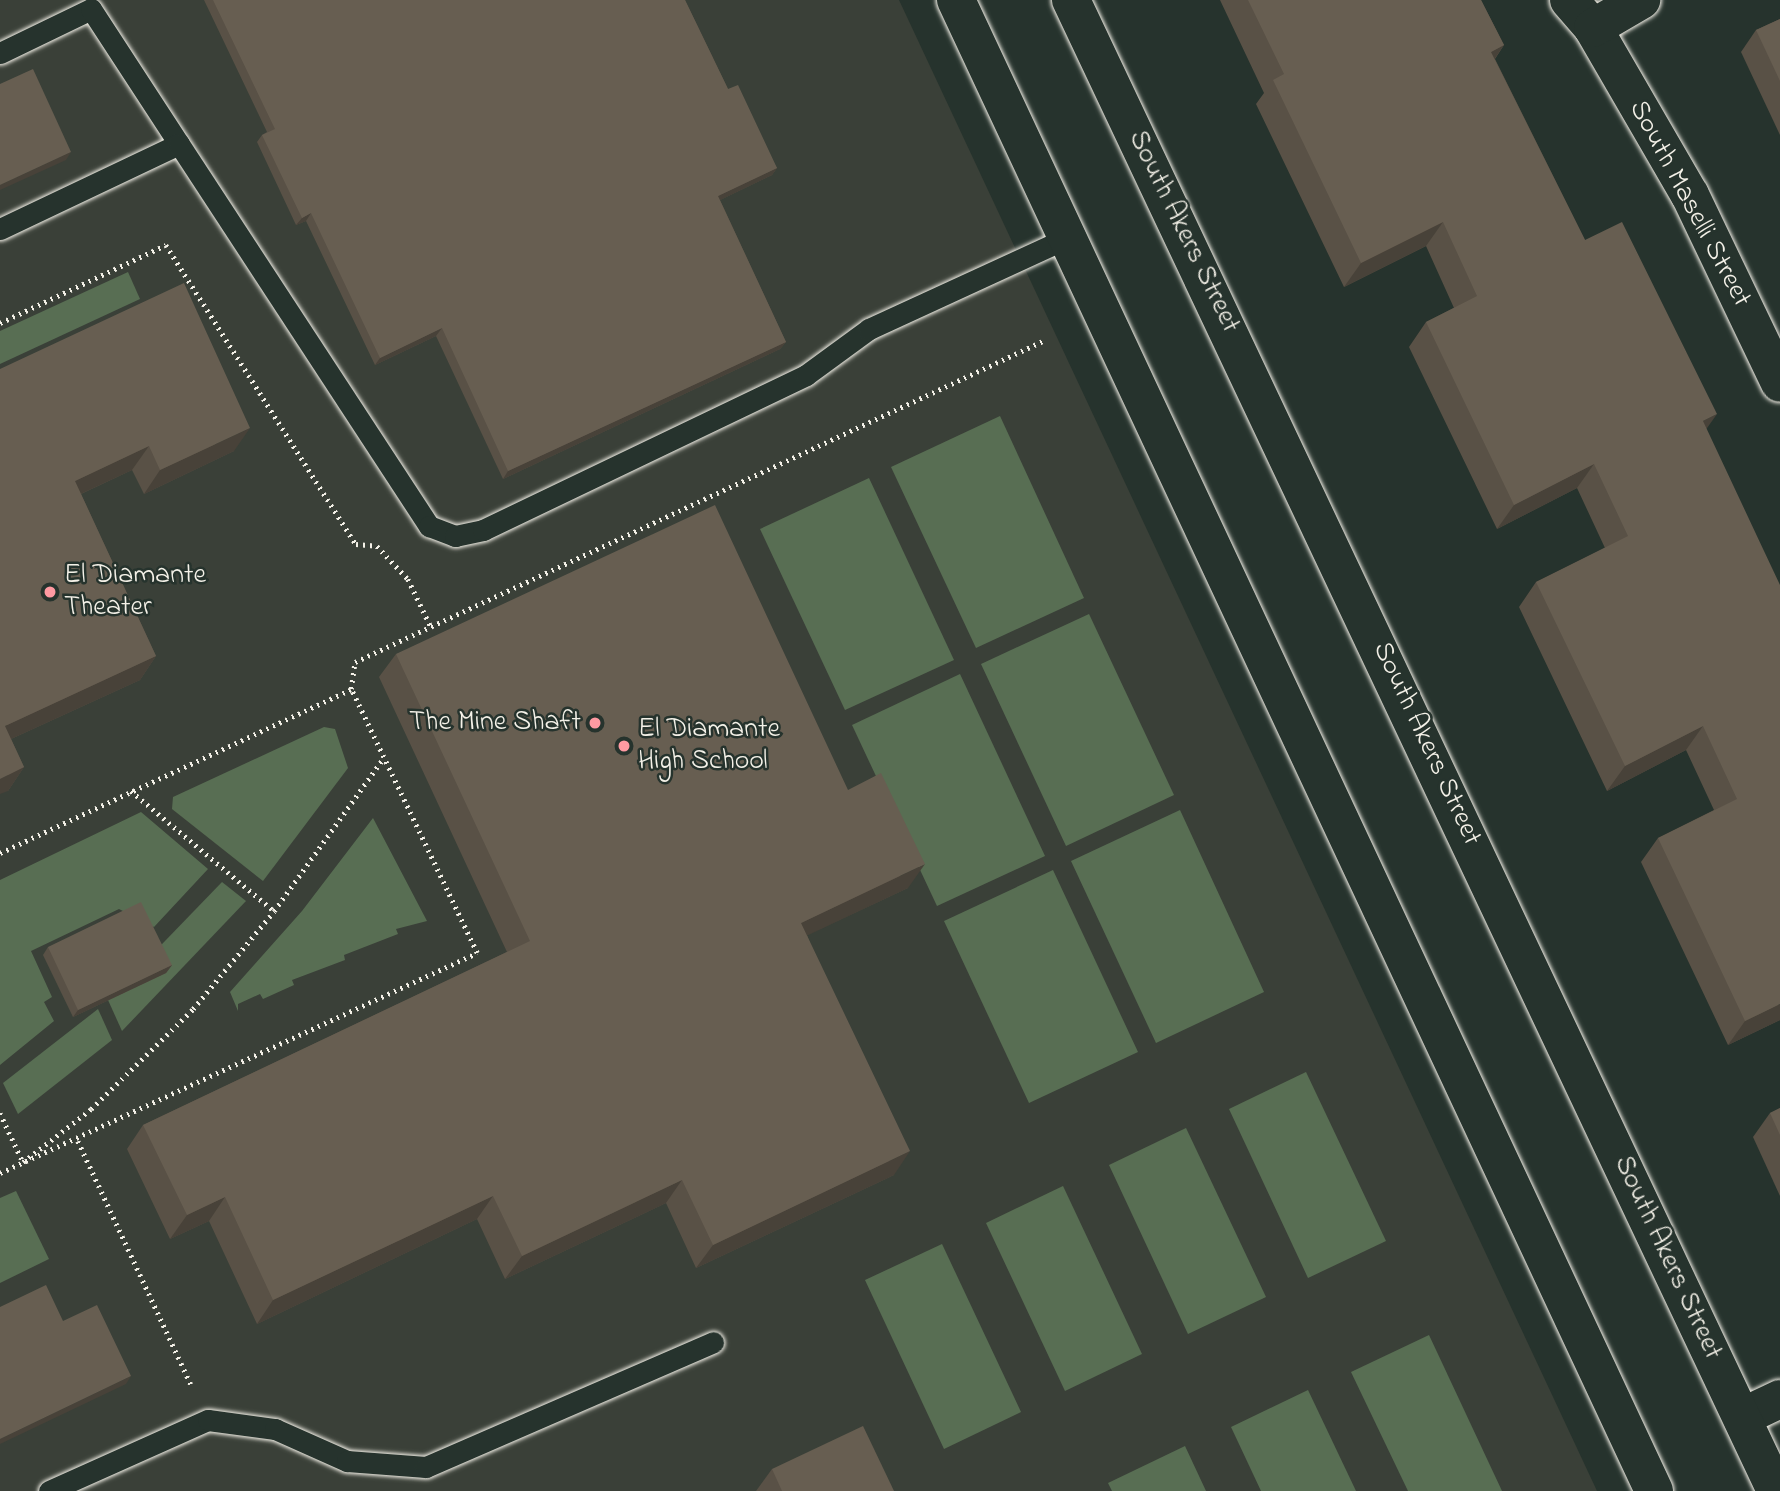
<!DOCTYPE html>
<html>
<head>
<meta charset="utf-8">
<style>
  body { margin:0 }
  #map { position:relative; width:1780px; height:1491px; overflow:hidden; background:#26332d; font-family:"Indie Flower",sans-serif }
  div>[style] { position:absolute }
  .built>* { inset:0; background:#3a4038 }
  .green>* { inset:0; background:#586e53 }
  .path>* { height:4.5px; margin-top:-2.25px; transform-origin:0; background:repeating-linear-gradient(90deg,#f4f1e8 0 2px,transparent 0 7px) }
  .roads { filter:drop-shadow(0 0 2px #f4f1e8) drop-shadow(0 0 2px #f4f1e8) }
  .lane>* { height:21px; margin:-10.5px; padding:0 10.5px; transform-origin:10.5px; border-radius:10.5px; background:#26332d }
  .street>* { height:38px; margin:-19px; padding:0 19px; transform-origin:19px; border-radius:19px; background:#26332d }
  .secondary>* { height:38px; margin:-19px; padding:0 19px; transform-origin:19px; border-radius:19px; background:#26332d }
  .wall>* { inset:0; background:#595146 }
  .shaded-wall>* { inset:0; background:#484239 }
  .building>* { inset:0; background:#675e51 }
  .dots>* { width:19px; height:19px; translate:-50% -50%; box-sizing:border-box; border:4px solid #26332d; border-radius:50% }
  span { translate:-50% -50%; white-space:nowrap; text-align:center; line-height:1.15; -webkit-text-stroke:5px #26332d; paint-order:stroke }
  .street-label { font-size:28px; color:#f4f1e8 }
  .poi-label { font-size:28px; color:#f4f1e8 }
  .left { translate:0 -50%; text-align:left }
  .right { translate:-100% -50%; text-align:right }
</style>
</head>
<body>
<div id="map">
  <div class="built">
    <div style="clip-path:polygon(0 0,899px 0,1597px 1491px,0 1491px)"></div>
  </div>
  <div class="green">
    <div style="clip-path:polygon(128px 272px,140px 299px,0 364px,0 331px)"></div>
    <div style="clip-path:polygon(1000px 416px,1084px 598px,976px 648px,891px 467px)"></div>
    <div style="clip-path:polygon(869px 478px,954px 660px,845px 710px,760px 529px)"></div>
    <div style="clip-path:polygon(1089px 614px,1174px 795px,1066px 846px,981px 664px)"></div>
    <div style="clip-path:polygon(960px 674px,1045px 856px,937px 906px,852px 725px)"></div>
    <div style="clip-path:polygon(324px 727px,335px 729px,348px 768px,263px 881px,172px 809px,173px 797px)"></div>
    <div style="clip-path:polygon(1180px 810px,1264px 992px,1156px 1043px,1071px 861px)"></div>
    <div style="clip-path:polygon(141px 812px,208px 869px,154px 927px,119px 909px,31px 951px,52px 997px,44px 1002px,54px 1021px,0 1065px,0 880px)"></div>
    <div style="clip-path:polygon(373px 818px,427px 921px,396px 929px,398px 934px,344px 955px,345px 960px,292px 980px,294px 985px,263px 999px,260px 994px,238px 1004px,238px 1011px,230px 992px,302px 911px)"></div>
    <div style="clip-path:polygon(1053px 870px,1138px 1052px,1029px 1103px,944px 921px)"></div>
    <div style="clip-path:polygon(222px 882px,246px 901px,122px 1031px,108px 1000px)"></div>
    <div style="clip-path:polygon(98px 1009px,112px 1040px,18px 1114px,3px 1083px)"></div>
    <div style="clip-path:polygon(1306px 1072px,1386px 1241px,1308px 1278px,1229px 1109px)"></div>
    <div style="clip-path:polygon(1186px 1128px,1266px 1297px,1188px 1334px,1109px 1165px)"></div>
    <div style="clip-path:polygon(1063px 1186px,1142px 1354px,1065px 1391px,986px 1223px)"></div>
    <div style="clip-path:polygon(16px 1191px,49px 1259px,0 1283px,0 1198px)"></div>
    <div style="clip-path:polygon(942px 1244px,1021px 1412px,944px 1449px,865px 1280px)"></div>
    <div style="clip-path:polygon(1429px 1335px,1502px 1491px,1408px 1491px,1351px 1372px)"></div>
    <div style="clip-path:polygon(1308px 1390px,1356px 1491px,1261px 1491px,1231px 1427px)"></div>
    <div style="clip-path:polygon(1185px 1446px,1206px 1491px,1112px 1491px,1108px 1483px)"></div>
  </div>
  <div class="path">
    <div style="left:0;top:323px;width:183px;rotate:-25.2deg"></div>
    <div style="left:166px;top:245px;width:354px;rotate:57.6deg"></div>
    <div style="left:356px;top:544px;width:21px;rotate:5deg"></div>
    <div style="left:377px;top:546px;width:45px;rotate:46.8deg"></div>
    <div style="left:408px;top:579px;width:53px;rotate:64.4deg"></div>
    <div style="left:131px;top:791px;width:187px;rotate:40deg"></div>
    <div style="left:0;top:853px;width:387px;rotate:-25deg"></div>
    <div style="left:351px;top:689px;width:27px;rotate:-82deg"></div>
    <div style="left:355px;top:662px;width:759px;rotate:-25.01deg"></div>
    <div style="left:0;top:1113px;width:54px;rotate:64.9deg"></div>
    <div style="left:23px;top:1162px;width:86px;rotate:-37.9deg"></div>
    <div style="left:91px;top:1109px;width:143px;rotate:-44.4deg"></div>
    <div style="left:193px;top:1009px;width:127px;rotate:-50.4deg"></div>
    <div style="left:274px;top:911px;width:187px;rotate:-54.4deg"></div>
    <div style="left:78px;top:1141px;width:268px;rotate:65.1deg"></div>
    <div style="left:0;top:1173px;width:525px;rotate:-24.76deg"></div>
    <div style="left:477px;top:953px;width:293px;rotate:-115.5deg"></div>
  </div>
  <div class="roads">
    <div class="lane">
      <div style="left:0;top:53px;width:101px;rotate:-25.8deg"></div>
      <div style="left:91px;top:9px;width:161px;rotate:56.9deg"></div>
      <div style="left:0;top:229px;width:198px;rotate:-25.4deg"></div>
      <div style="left:179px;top:144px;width:457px;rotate:56.8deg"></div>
      <div style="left:429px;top:526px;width:28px;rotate:21deg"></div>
      <div style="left:455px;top:536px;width:29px;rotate:-12deg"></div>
      <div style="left:483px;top:530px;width:358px;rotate:-25.6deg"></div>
      <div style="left:806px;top:375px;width:78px;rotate:-36.1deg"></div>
      <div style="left:869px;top:329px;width:218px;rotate:-24.7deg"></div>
      <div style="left:49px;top:1491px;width:174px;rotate:-24.1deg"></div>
      <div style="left:208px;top:1420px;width:68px;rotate:7.7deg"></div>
      <div style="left:275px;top:1429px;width:79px;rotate:24deg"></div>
      <div style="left:347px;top:1461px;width:79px;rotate:4.3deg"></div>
      <div style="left:426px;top:1467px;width:313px;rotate:-23.5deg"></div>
    </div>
    <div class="street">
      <div style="left:1569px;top:0;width:37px;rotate:49deg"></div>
      <div style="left:1593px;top:28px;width:193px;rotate:59.9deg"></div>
      <div style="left:1690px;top:195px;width:208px;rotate:64.4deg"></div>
      <div style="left:1593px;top:28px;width:56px;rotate:-30.3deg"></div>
      <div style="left:1742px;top:1417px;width:42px;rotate:-25.3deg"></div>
    </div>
    <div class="secondary">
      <div style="left:956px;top:0;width:1646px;rotate:64.91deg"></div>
      <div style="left:1071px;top:0;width:1649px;rotate:64.69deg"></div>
    </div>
  </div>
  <div class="wall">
    <div style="clip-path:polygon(204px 0,685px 0,728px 89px,777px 168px,772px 175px,720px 200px,786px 342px,780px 349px,503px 479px,436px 336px,375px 365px,306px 221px,296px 225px,257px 142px,262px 135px,267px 132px)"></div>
    <div style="clip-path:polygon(1220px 0,1481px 0,1504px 45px,1495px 59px,1585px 240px,1706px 430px,1780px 1020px,1728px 1045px,1641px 862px,1658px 838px,1714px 810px,1686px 750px,1607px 791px,1519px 607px,1536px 582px,1605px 548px,1577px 488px,1497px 529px,1409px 347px,1426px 322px,1454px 308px,1426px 246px,1344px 287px,1256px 104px,1264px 93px)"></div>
    <div style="clip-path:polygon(1780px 19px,1780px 135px,1741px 52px,1756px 30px)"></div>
    <div style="clip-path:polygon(0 369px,234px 451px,144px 494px,132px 470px,81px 494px,156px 656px,140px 680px,11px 739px,24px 767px,8px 791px)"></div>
    <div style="clip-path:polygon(396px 654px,848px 790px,908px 888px,807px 935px,894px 1175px,696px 1268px,666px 1203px,505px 1279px,477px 1219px,257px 1324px,209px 1221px,170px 1239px,127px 1149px,143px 1125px,507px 952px,379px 677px)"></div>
    <div style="clip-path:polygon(48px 947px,172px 965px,166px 973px,73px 1017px,43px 955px)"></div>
    <div style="clip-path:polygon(1780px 1108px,1780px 1196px,1753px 1137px,1770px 1113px)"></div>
    <div style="clip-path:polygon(772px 1469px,894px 1491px,756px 1491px)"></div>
  </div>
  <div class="shaded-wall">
    <div style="clip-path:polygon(1504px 45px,1487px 70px,1491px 52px)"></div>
    <div style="clip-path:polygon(71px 152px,66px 160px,0 190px,0 185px)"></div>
    <div style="clip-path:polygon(777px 168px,772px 175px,712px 204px,718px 196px)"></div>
    <div style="clip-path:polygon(311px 213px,306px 221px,296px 225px,302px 218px)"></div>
    <div style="clip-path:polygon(1443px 222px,1426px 246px,1344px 287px,1361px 263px)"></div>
    <div style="clip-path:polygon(442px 328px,436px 336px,375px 365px,380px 358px)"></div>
    <div style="clip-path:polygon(786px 342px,780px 349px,503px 479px,508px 471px)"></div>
    <div style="clip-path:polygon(1717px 414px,1700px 438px,1703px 421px)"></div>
    <div style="clip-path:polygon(250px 428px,234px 451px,144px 494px,160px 470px)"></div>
    <div style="clip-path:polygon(149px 446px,132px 470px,59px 504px,75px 481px)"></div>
    <div style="clip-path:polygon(1594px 464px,1577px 488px,1497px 529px,1514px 505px)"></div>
    <div style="clip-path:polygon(156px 656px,140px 680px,0 744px,5px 726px)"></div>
    <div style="clip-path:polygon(1703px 726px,1686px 750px,1607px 791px,1625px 766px)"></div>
    <div style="clip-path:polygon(24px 767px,8px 791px,0 794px,0 779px)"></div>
    <div style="clip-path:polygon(925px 864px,908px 888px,785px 946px,801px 923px)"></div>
    <div style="clip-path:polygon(172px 965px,166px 973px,73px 1017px,78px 1010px)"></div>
    <div style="clip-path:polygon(1780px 1004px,1780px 1020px,1728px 1045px,1745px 1021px)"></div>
    <div style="clip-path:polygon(910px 1151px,894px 1175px,696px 1268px,713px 1245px)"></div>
    <div style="clip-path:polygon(682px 1180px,666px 1203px,505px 1279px,522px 1256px)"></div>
    <div style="clip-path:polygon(493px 1196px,477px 1219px,257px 1324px,273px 1300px)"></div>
    <div style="clip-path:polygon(225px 1197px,209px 1221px,170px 1239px,187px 1215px)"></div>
    <div style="clip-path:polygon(131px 1376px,126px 1384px,0 1444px,0 1439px)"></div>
  </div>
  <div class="building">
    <div style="clip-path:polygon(213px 0,685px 0,728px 89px,738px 85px,777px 168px,718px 196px,786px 342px,508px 471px,442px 328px,380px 358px,311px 213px,302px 218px,262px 135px,275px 129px)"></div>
    <div style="clip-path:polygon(1248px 0,1481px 0,1504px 45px,1491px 52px,1585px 240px,1622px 222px,1717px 414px,1703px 421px,1780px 585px,1780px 1004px,1745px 1021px,1658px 838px,1737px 799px,1703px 726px,1625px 766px,1536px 582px,1628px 536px,1594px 464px,1514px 505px,1426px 322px,1477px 296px,1443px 222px,1361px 263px,1273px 80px,1284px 74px)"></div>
    <div style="clip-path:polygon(1780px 19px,1780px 81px,1756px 30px)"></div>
    <div style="clip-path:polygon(33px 69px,71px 152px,0 185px,0 84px)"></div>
    <div style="clip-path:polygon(184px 283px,250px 428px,160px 470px,149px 446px,75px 481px,156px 656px,5px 726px,24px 767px,0 779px,0 369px)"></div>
    <div style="clip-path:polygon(715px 505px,848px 790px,881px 773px,925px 864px,801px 923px,910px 1151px,713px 1245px,682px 1180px,522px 1256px,493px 1196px,273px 1300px,225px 1197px,187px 1215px,143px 1125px,530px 941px,396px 654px)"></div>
    <div style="clip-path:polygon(141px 902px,172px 965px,78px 1010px,48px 947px)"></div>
    <div style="clip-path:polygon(1780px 1108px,1780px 1135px,1770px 1113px)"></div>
    <div style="clip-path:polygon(46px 1285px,63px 1321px,97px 1305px,131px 1376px,0 1439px,0 1307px)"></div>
    <div style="clip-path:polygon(863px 1426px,894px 1491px,782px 1491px,772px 1469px)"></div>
  </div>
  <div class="dots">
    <div style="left:50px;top:592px;background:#ff9aa2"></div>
    <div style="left:595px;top:723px;background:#ff9aa2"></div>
    <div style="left:624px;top:746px;background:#ff9aa2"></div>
  </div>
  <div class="street-label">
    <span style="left:1689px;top:204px;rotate:62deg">South Maselli Street</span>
    <span style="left:1183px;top:232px;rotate:64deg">South Akers Street</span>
    <span style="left:1426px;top:744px;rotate:65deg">South Akers Street</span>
    <span style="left:1667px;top:1258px;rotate:65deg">South Akers Street</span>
  </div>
  <div class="poi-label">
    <span class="left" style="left:64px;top:592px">El Diamante<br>Theater</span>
    <span class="right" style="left:581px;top:723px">The Mine Shaft</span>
    <span class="left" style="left:638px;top:746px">El Diamante<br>High School</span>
  </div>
</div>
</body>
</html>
